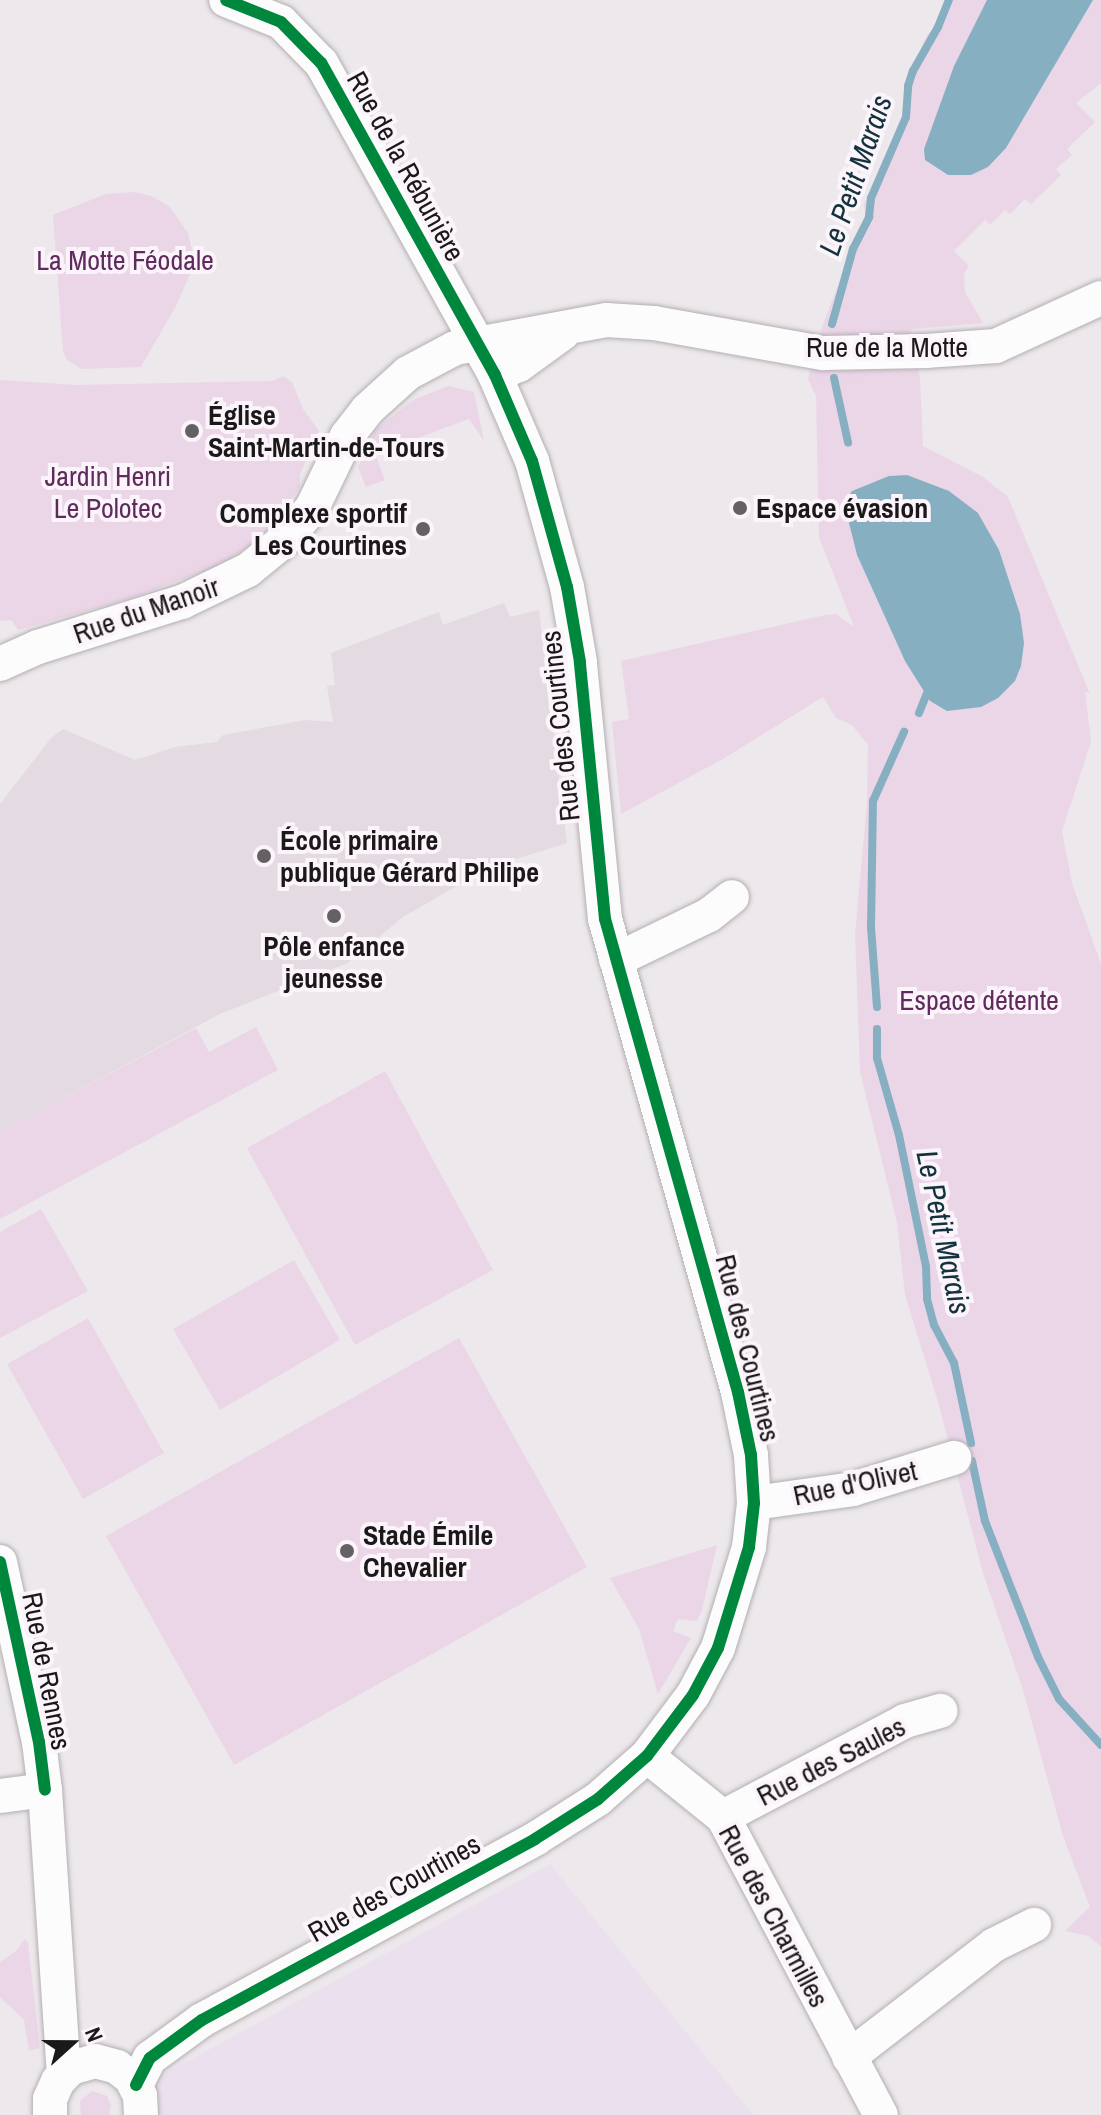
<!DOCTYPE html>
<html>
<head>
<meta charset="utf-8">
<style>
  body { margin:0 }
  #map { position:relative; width:1101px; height:2115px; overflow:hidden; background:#ede8ec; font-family:"Archivo Narrow",sans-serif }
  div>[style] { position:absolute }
  .built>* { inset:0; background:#e4dae2 }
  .industrial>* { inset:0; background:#ebe0ed }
  .green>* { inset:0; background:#ebd6e8 }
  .water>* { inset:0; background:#86b0c2 }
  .stream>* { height:8px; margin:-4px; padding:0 4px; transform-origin:4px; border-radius:4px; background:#86b0c2 }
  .roads { filter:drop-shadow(0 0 2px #b3afb2) drop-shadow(0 0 2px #b3afb2) }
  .minor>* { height:34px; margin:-17px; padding:0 17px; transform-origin:17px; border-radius:17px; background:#fcfcfc }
  .cycleway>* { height:12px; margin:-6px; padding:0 6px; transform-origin:6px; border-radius:6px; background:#00873e }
  .dots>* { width:22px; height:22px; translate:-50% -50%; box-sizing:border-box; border:4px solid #fcf4fb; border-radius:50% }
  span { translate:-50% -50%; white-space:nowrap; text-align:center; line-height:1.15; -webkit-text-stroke:8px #fcf4fb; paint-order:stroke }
  .street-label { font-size:28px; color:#1b181a }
  .park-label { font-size:28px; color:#5f2b5d }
  .poi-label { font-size:28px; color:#1b181a; font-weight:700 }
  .left { translate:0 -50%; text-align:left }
  .right { translate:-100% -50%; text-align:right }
  .water-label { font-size:30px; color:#13323d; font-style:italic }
  .north { position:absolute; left:32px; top:2003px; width:80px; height:80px; -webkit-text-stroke:6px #fcf4fb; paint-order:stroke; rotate:69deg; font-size:22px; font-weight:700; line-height:32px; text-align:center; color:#1b181a }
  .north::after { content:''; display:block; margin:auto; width:28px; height:36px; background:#1b181a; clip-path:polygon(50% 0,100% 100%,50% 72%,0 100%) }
</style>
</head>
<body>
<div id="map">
  <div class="built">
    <div style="clip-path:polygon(504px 603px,510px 617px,539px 610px,567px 843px,488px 868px,403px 917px,348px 963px,220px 1014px,0 1132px,0 804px,51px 738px,63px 729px,135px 760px,175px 747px,216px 742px,223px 735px,305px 720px,333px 722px,327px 686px,335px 685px,331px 653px,439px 612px,443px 625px)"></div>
  </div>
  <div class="industrial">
    <div style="clip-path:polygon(550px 1864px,753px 2115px,159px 2115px,155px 2079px)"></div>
  </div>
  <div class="green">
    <div style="clip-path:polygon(945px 0,1101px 0,1101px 83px,1076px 103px,1095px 122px,1067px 149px,1072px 155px,1056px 169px,1061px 175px,1031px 204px,1025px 199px,1010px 214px,1005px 210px,990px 225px,985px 220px,954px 251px,969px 266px,964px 274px,965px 292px,983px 323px,911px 329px,920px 378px,923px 446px,983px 477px,1008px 497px,1090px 694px,1085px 691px,1091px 742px,1062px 831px,1072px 883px,1101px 964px,1101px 1946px,1088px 1936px,1065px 1931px,1090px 1907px,1063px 1836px,1023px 1690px,983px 1573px,938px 1402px,905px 1295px,897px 1222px,860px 1072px,855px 935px,867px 802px,868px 745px,852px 725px,836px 718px,823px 697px,723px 759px,621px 814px,612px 722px,629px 719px,621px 661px,825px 615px,836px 614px,854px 627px,819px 537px,816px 396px,808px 379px,822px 327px,865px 215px,864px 204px,902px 116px,906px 81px,927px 35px,937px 25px)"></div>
    <div style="clip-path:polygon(134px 192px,151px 196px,169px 206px,188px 233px,195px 263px,176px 306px,141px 367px,82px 369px,67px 360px,63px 351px,53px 215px,106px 194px)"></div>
    <div style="clip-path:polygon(283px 376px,292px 382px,303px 409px,319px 431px,300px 474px,300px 487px,260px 539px,218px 566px,128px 599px,18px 630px,11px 620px,0 621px,0 380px,77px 385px,273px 381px)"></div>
    <div style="clip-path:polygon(448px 386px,474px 392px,484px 441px,469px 419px,375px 454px,385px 480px,366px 487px,358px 467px,376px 429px,413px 400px)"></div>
    <div style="clip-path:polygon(256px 1027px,278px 1070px,0 1219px,0 1132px,196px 1028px,209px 1052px)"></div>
    <div style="clip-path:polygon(385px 1071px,493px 1270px,355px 1345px,247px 1148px)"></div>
    <div style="clip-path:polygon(41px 1209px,88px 1291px,0 1338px,0 1232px)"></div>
    <div style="clip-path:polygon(294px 1260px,340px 1340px,220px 1410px,173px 1329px)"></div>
    <div style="clip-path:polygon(88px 1318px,164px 1453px,83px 1499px,7px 1364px)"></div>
    <div style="clip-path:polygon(459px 1338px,587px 1567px,234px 1765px,106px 1536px)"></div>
    <div style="clip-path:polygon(717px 1545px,702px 1610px,697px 1621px,678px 1619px,673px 1631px,691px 1638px,658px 1694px,639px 1629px,610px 1578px)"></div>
    <div style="clip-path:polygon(25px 1939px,28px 1943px,40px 2048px,29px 2051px,24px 2020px,0 1997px,0 1962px,16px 1951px)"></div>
    <div style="clip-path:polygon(92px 2091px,107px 2096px,111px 2106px,109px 2115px,81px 2115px,80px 2101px)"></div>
  </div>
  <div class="water">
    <div style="clip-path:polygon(987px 0,1093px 0,1006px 148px,988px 167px,971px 175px,948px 175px,925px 160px,924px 149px,954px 66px)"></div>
    <div style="clip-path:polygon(907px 475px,949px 491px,978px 513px,999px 550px,1020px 614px,1024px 643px,1021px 666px,1015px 681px,998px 698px,981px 707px,947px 711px,930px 701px,905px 661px,857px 555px,844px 503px,852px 491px,889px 476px)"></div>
  </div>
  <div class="stream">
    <div style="left:832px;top:324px;width:78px;rotate:-74.4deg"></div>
    <div style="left:853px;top:249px;width:36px;rotate:-63deg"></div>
    <div style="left:869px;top:217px;width:19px;rotate:-84deg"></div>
    <div style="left:871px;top:198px;width:88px;rotate:-66.6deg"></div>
    <div style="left:906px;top:117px;width:31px;rotate:-86deg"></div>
    <div style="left:908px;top:86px;width:16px;rotate:-72deg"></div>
    <div style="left:913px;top:71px;width:51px;rotate:-60.4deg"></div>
    <div style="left:938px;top:27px;width:29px;rotate:-68deg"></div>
    <div style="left:834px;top:378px;width:66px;rotate:77.7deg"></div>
    <div style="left:919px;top:713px;width:27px;rotate:-68deg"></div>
    <div style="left:877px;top:1007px;width:80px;rotate:-94.3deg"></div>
    <div style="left:871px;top:927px;width:126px;rotate:-89.1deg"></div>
    <div style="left:873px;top:801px;width:76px;rotate:-65.8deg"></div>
    <div style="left:877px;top:1029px;width:29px;rotate:90deg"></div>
    <div style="left:877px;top:1058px;width:80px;rotate:74.1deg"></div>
    <div style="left:899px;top:1135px;width:135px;rotate:78.4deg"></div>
    <div style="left:926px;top:1267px;width:32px;rotate:88deg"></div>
    <div style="left:927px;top:1299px;width:27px;rotate:75deg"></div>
    <div style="left:934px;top:1325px;width:43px;rotate:62.2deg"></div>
    <div style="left:954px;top:1363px;width:82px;rotate:78deg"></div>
    <div style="left:972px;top:1461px;width:61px;rotate:77.8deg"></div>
    <div style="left:985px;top:1521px;width:146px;rotate:68.7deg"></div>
    <div style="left:1038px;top:1657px;width:47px;rotate:63.4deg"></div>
    <div style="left:1059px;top:1699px;width:62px;rotate:47.6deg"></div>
  </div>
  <div class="roads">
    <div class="minor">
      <div style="left:495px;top:375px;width:26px;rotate:-23deg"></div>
      <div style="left:519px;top:365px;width:54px;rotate:-36deg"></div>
      <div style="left:0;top:664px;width:42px;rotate:-24.1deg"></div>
      <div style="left:38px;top:647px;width:151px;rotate:-17.4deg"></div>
      <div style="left:182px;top:602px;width:73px;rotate:-25.9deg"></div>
      <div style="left:248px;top:570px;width:44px;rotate:-39.5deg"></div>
      <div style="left:282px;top:542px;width:45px;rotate:-48.6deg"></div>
      <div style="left:312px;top:508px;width:80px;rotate:-64.1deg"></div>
      <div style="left:347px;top:436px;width:33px;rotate:-52deg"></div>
      <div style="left:367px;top:410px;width:55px;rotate:-42.1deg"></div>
      <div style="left:408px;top:373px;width:53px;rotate:-28deg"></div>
      <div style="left:455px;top:348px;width:154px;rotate:-10.5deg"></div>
      <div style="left:606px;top:320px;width:48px;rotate:3.6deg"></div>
      <div style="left:654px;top:323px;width:172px;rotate:10.1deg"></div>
      <div style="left:823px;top:353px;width:103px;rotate:-1.1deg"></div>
      <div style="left:926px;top:351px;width:70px;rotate:-4.1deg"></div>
      <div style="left:996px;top:346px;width:115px;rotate:-24.6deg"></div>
      <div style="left:616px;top:960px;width:103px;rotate:-25.8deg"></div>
      <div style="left:709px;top:915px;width:29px;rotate:-38deg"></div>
      <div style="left:754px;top:1503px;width:100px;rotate:-8deg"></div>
      <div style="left:853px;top:1489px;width:106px;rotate:-17.1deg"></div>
      <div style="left:0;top:1562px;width:184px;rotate:77.8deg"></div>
      <div style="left:39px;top:1742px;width:48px;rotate:82.9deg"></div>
      <div style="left:45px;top:1790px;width:284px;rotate:86.2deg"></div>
      <div style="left:647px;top:1756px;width:97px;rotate:38.8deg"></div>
      <div style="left:723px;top:1817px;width:337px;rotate:62.1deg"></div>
      <div style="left:0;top:1796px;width:45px;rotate:-7.6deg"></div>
      <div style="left:723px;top:1817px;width:206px;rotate:-27.8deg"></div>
      <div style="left:905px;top:1721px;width:37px;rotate:-16deg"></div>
      <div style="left:849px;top:2057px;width:183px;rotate:-37.7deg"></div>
      <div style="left:994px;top:1945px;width:45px;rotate:-26.6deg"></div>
      <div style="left:136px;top:2085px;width:30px;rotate:-63deg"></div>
      <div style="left:150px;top:2058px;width:64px;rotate:-36.2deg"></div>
      <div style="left:202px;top:2020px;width:379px;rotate:-28.5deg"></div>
      <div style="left:535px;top:1839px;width:75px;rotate:-32.4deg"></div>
      <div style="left:598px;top:1799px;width:65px;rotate:-41.3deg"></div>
      <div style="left:647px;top:1756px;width:76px;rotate:-53deg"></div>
      <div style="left:693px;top:1695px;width:53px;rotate:-62deg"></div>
      <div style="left:718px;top:1648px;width:106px;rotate:-72.9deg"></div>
      <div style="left:749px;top:1547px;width:44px;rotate:-83.5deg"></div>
      <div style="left:754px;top:1503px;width:48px;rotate:-93.6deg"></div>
      <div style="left:751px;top:1455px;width:64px;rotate:-101.7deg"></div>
      <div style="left:738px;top:1392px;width:491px;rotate:-105.7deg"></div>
      <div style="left:605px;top:919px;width:258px;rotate:-95.6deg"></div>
      <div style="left:580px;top:662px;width:76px;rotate:-99.8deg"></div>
      <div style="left:567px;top:587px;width:131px;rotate:-105.5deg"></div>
      <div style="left:532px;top:461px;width:94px;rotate:-113.3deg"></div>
      <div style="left:495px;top:375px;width:357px;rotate:-119.1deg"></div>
      <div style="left:321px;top:63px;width:57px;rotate:-134.3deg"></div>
      <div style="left:281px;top:22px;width:59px;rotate:-158.2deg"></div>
      <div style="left:50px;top:2115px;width:16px;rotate:-90deg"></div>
      <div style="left:50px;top:2099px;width:20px;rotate:-66deg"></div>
      <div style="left:58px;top:2081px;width:18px;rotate:-45deg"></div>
      <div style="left:71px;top:2068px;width:25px;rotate:-16deg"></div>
      <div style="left:95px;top:2061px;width:23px;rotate:15deg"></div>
      <div style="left:117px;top:2067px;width:18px;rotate:38deg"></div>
      <div style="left:131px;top:2078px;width:20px;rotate:63deg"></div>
      <div style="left:140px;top:2096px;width:19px;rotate:87deg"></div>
    </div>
  </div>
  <div class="cycleway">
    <div style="left:0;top:1562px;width:184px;rotate:77.8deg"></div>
    <div style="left:39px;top:1742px;width:48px;rotate:82.9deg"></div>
    <div style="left:136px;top:2085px;width:30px;rotate:-63deg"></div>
    <div style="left:150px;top:2058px;width:64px;rotate:-36.2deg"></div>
    <div style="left:202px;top:2020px;width:379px;rotate:-28.5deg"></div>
    <div style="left:535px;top:1839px;width:75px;rotate:-32.4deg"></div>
    <div style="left:598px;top:1799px;width:65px;rotate:-41.3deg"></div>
    <div style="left:647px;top:1756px;width:76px;rotate:-53deg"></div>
    <div style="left:693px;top:1695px;width:53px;rotate:-62deg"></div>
    <div style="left:718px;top:1648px;width:106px;rotate:-72.9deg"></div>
    <div style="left:749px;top:1547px;width:44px;rotate:-83.5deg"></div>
    <div style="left:754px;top:1503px;width:48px;rotate:-93.6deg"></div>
    <div style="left:751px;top:1455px;width:64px;rotate:-101.7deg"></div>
    <div style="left:738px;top:1392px;width:491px;rotate:-105.7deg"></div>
    <div style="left:605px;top:919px;width:258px;rotate:-95.6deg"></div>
    <div style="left:580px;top:662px;width:76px;rotate:-99.8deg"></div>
    <div style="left:567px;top:587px;width:131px;rotate:-105.5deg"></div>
    <div style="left:532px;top:461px;width:94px;rotate:-113.3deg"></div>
    <div style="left:495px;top:375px;width:357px;rotate:-119.1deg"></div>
    <div style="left:321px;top:63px;width:57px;rotate:-134.3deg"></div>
    <div style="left:281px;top:22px;width:59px;rotate:-158.2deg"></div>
  </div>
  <div class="dots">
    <div style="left:192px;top:431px;background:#646164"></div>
    <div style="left:740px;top:508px;background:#646164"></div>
    <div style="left:423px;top:529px;background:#646164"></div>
    <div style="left:264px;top:856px;background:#646164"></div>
    <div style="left:334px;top:916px;background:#646164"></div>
    <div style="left:347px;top:1551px;background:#646164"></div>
  </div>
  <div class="street-label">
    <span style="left:406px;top:166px;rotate:61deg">Rue de la Rébunière</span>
    <span style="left:887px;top:347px">Rue de la Motte</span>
    <span style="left:146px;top:610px;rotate:-19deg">Rue du Manoir</span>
    <span style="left:560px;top:726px;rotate:-96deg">Rue des Courtines</span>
    <span style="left:748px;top:1348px;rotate:76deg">Rue des Courtines</span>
    <span style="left:855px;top:1483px;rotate:-12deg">Rue d'Olivet</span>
    <span style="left:47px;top:1671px;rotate:79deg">Rue de Rennes</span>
    <span style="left:831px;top:1761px;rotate:-27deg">Rue des Saules</span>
    <span style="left:394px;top:1888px;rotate:-29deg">Rue des Courtines</span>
    <span style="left:774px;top:1916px;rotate:62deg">Rue des Charmilles</span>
  </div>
  <div class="park-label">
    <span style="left:125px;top:260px">La Motte Féodale</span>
    <span style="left:108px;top:492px">Jardin Henri<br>Le Polotec</span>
    <span style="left:979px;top:1000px">Espace détente</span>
  </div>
  <div class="poi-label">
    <span class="left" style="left:208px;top:431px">Église<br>Saint-Martin-de-Tours</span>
    <span class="left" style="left:756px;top:508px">Espace évasion</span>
    <span class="right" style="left:407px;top:529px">Complexe sportif<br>Les Courtines</span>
    <span class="left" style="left:280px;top:856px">École primaire<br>publique Gérard Philipe</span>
    <span style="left:334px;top:962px">Pôle enfance<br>jeunesse</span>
    <span class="left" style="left:363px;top:1551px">Stade Émile<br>Chevalier</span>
  </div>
  <div class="water-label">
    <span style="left:855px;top:175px;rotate:-71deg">Le Petit Marais</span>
    <span style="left:944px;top:1232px;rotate:78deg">Le Petit Marais</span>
  </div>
  <div class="north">N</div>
</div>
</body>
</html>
